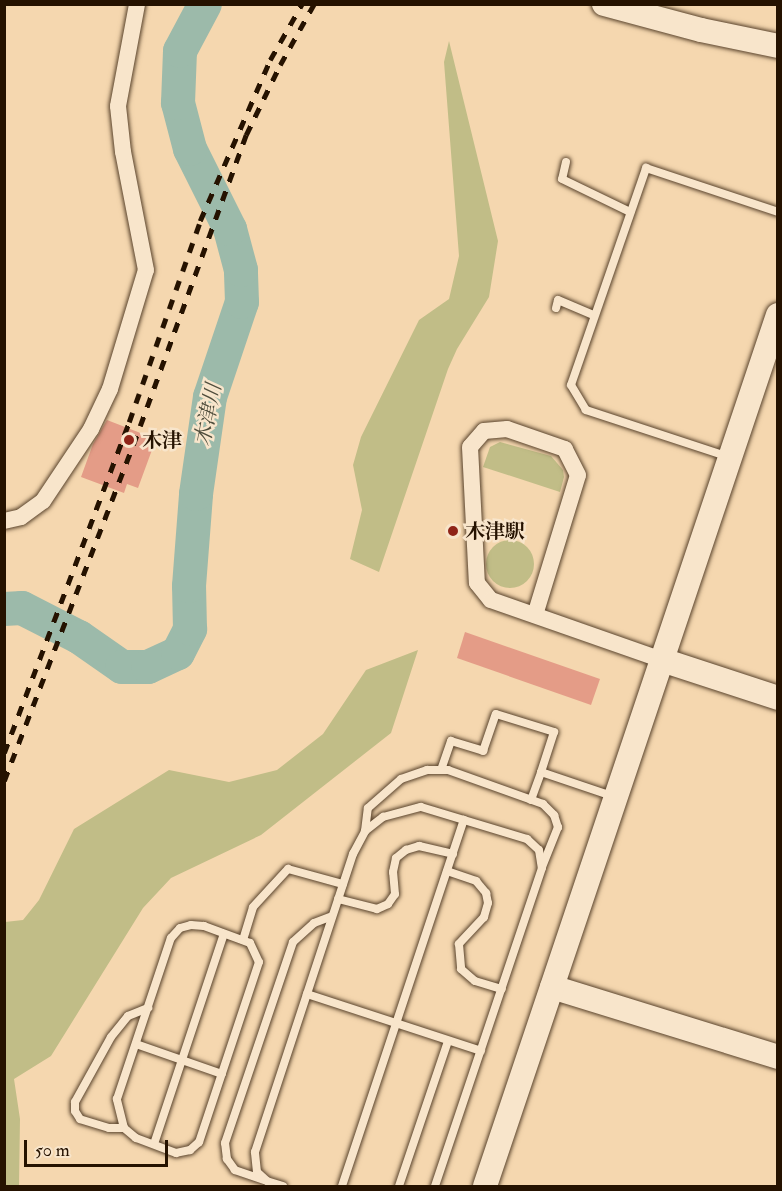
<!DOCTYPE html>
<html>
<head>
<meta charset="utf-8">
<style>
  body { margin:0 }
  #map { position:relative; width:782px; height:1191px; overflow:hidden; background:#f5d7af; font-family:"IM FELL Double Pica","Noto Serif JP",serif }
  div>[style] { position:absolute }
  .green>* { inset:0; background:#c1bd87 }
  .round { border-radius:50% }
  .river>* { height:34px; margin:-17px; padding:0 17px; transform-origin:17px; border-radius:17px; background:#9cbaaa }
  .building>* { inset:0; background:#e49c87 }
  .roads { filter:drop-shadow(0 0 2px #59432c) drop-shadow(0 0 2px #59432c) }
  .lane>* { height:8px; margin:-4px; padding:0 4px; transform-origin:4px; border-radius:4px; background:#f8e5cb }
  .street>* { height:16px; margin:-8px; padding:0 8px; transform-origin:8px; border-radius:8px; background:#f8e5cb }
  .secondary>* { height:24px; margin:-12px; padding:0 12px; transform-origin:12px; border-radius:12px; background:#f8e5cb }
  .rail>* { height:4.5px; margin-top:-2.25px; transform-origin:0; background:repeating-linear-gradient(90deg,#251200 0 10px,transparent 0 20px) }
  .dots>* { width:16px; height:16px; translate:-50% -50%; box-sizing:border-box; border:3px solid #f8e5cb; border-radius:50% }
  span { translate:-50% -50%; white-space:nowrap; text-align:center; line-height:1.15; -webkit-text-stroke:5px #f8e5cb; paint-order:stroke }
  .poi-label { font-size:20px; color:#251200; font-weight:700 }
  .left { translate:0 -50%; text-align:left }
  .water-label { font-size:21px; color:#4f4d3c; font-style:italic }
  .frame { position:absolute; inset:0; border:6px solid #251200; pointer-events:none }
  .scale { position:absolute; left:24px; top:1140px; width:144px; height:27px; box-sizing:border-box; border:3px solid #251200; border-top:0; padding-left:8px; font-size:18px; line-height:21px; white-space:nowrap; color:#251200; -webkit-text-stroke:4px #f8e5cb; paint-order:stroke }
</style>
</head>
<body>
<div id="map">
  <div class="green">
    <div style="clip-path:polygon(449px 41px,498px 241px,489px 297px,457px 349px,448px 369px,379px 572px,350px 559px,362px 510px,353px 465px,361px 437px,419px 320px,449px 299px,459px 256px,444px 62px)"></div>
    <div style="clip-path:polygon(500px 442px,551px 456px,563px 470px,564px 477px,560px 492px,483px 467px,490px 447px)"></div>
    <div class="round" style="left:486px;top:540px;width:48px;height:48px"></div>
    <div style="clip-path:polygon(418px 650px,391px 733px,261px 835px,171px 878px,143px 908px,51px 1056px,14px 1079px,20px 1119px,19px 1186px,5px 1186px,5px 922px,23px 920px,39px 900px,74px 829px,169px 770px,229px 782px,277px 770px,323px 734px,366px 670px)"></div>
  </div>
  <div class="river">
    <div style="left:4px;top:609px;width:18px;rotate:-3deg"></div>
    <div style="left:22px;top:608px;width:64px;rotate:27deg"></div>
    <div style="left:79px;top:637px;width:52px;rotate:34.9deg"></div>
    <div style="left:122px;top:667px;width:26px"></div>
    <div style="left:148px;top:667px;width:33px;rotate:-25deg"></div>
    <div style="left:178px;top:653px;width:27px;rotate:-63deg"></div>
    <div style="left:190px;top:629px;width:43px;rotate:-91.3deg"></div>
    <div style="left:189px;top:586px;width:92px;rotate:-85.6deg"></div>
    <div style="left:196px;top:494px;width:98px;rotate:-81.8deg"></div>
    <div style="left:210px;top:397px;width:100px;rotate:-71.4deg"></div>
    <div style="left:242px;top:302px;width:32px;rotate:-92deg"></div>
    <div style="left:241px;top:270px;width:42px;rotate:-105deg"></div>
    <div style="left:230px;top:229px;width:89px;rotate:-116.6deg"></div>
    <div style="left:190px;top:149px;width:48px;rotate:-104.6deg"></div>
    <div style="left:178px;top:103px;width:52px;rotate:-87.8deg"></div>
    <div style="left:180px;top:51px;width:53px;rotate:-62deg"></div>
  </div>
  <div class="building">
    <div style="clip-path:polygon(107px 420px,156px 439px,138px 488px,127px 484px,124px 493px,81px 477px,93px 444px)"></div>
    <div style="clip-path:polygon(465px 632px,600px 679px,591px 705px,457px 658px)"></div>
  </div>
  <div class="roads">
    <div class="lane">
      <div style="left:566px;top:162px;width:17px;rotate:103deg"></div>
      <div style="left:562px;top:179px;width:76px;rotate:25.9deg"></div>
      <div style="left:556px;top:308px;width:8px;rotate:-76deg"></div>
      <div style="left:558px;top:300px;width:39px;rotate:23deg"></div>
      <div style="left:729px;top:457px;width:151px;rotate:-161.8deg"></div>
      <div style="left:586px;top:410px;width:29px;rotate:-121deg"></div>
      <div style="left:571px;top:385px;width:230px;rotate:-70.9deg"></div>
      <div style="left:646px;top:168px;width:139px;rotate:18.4deg"></div>
      <div style="left:441px;top:770px;width:31px;rotate:-71deg"></div>
      <div style="left:451px;top:741px;width:34px;rotate:17deg"></div>
      <div style="left:483px;top:751px;width:39px;rotate:-71deg"></div>
      <div style="left:496px;top:714px;width:61px;rotate:17.2deg"></div>
      <div style="left:554px;top:732px;width:42px;rotate:108deg"></div>
      <div style="left:541px;top:772px;width:75px;rotate:18.7deg"></div>
      <div style="left:531px;top:800px;width:30px;rotate:-70deg"></div>
      <div style="left:365px;top:831px;width:23px;rotate:-83deg"></div>
      <div style="left:368px;top:808px;width:44px;rotate:-41.3deg"></div>
      <div style="left:401px;top:779px;width:28px;rotate:-19deg"></div>
      <div style="left:427px;top:770px;width:21px"></div>
      <div style="left:448px;top:770px;width:101px;rotate:19.7deg"></div>
      <div style="left:543px;top:804px;width:16px;rotate:45deg"></div>
      <div style="left:554px;top:815px;width:13px;rotate:72deg"></div>
      <div style="left:558px;top:827px;width:43px;rotate:111.8deg"></div>
      <div style="left:447px;top:871px;width:31px;rotate:19deg"></div>
      <div style="left:476px;top:881px;width:16px;rotate:50deg"></div>
      <div style="left:486px;top:893px;width:10px;rotate:79deg"></div>
      <div style="left:488px;top:903px;width:15px;rotate:106deg"></div>
      <div style="left:484px;top:917px;width:37px;rotate:133deg"></div>
      <div style="left:459px;top:944px;width:25px;rotate:85deg"></div>
      <div style="left:461px;top:969px;width:18px;rotate:41deg"></div>
      <div style="left:475px;top:981px;width:28px;rotate:17deg"></div>
      <div style="left:338px;top:899px;width:40px;rotate:14.4deg"></div>
      <div style="left:377px;top:909px;width:12px;rotate:-24deg"></div>
      <div style="left:388px;top:904px;width:12px;rotate:-55deg"></div>
      <div style="left:395px;top:894px;width:22px;rotate:-95deg"></div>
      <div style="left:393px;top:872px;width:14px;rotate:-78deg"></div>
      <div style="left:396px;top:858px;width:13px;rotate:-39deg"></div>
      <div style="left:406px;top:850px;width:14px;rotate:-17deg"></div>
      <div style="left:419px;top:846px;width:35px;rotate:13deg"></div>
      <div style="left:191px;top:925px;width:13px;rotate:4deg"></div>
      <div style="left:204px;top:926px;width:49px;rotate:20.3deg"></div>
      <div style="left:250px;top:943px;width:21px;rotate:65deg"></div>
      <div style="left:259px;top:962px;width:190px;rotate:108.4deg"></div>
      <div style="left:199px;top:1142px;width:12px;rotate:138deg"></div>
      <div style="left:190px;top:1150px;width:14px;rotate:168deg"></div>
      <div style="left:176px;top:1153px;width:43px;rotate:-159.4deg"></div>
      <div style="left:136px;top:1138px;width:16px;rotate:-140deg"></div>
      <div style="left:124px;top:1128px;width:30px;rotate:-104deg"></div>
      <div style="left:117px;top:1099px;width:170px;rotate:-71.5deg"></div>
      <div style="left:171px;top:938px;width:13px;rotate:-48deg"></div>
      <div style="left:180px;top:928px;width:11px;rotate:-15deg"></div>
      <div style="left:243px;top:940px;width:34px;rotate:-73deg"></div>
      <div style="left:253px;top:907px;width:52px;rotate:-47.4deg"></div>
      <div style="left:288px;top:869px;width:57px;rotate:15.3deg"></div>
      <div style="left:307px;top:994px;width:183px;rotate:18.1deg"></div>
      <div style="left:136px;top:1044px;width:91px;rotate:19.2deg"></div>
      <div style="left:124px;top:1128px;width:15px;rotate:180deg"></div>
      <div style="left:109px;top:1128px;width:30px;rotate:-163deg"></div>
      <div style="left:80px;top:1119px;width:9px;rotate:-122deg"></div>
      <div style="left:75px;top:1111px;width:9px;rotate:-90deg"></div>
      <div style="left:75px;top:1102px;width:74px;rotate:-61deg"></div>
      <div style="left:111px;top:1037px;width:27px;rotate:-51deg"></div>
      <div style="left:128px;top:1016px;width:22px;rotate:-22deg"></div>
      <div style="left:154px;top:1144px;width:221px;rotate:-71.6deg"></div>
      <div style="left:264px;top:1180px;width:31px;rotate:-161deg"></div>
      <div style="left:235px;top:1170px;width:14px;rotate:-126deg"></div>
      <div style="left:227px;top:1159px;width:16px;rotate:-97deg"></div>
      <div style="left:225px;top:1143px;width:212px;rotate:-71.3deg"></div>
      <div style="left:293px;top:942px;width:28px;rotate:-42deg"></div>
      <div style="left:314px;top:923px;width:19px;rotate:-21deg"></div>
      <div style="left:283px;top:1186px;width:17px;rotate:-163deg"></div>
      <div style="left:267px;top:1181px;width:13px;rotate:-138deg"></div>
      <div style="left:257px;top:1172px;width:20px;rotate:-96deg"></div>
      <div style="left:255px;top:1152px;width:314px;rotate:-71.8deg"></div>
      <div style="left:353px;top:854px;width:26px;rotate:-62deg"></div>
      <div style="left:365px;top:831px;width:23px;rotate:-38deg"></div>
      <div style="left:383px;top:817px;width:39px;rotate:-15deg"></div>
      <div style="left:421px;top:807px;width:111px;rotate:16.8deg"></div>
      <div style="left:527px;top:839px;width:16px;rotate:43deg"></div>
      <div style="left:539px;top:850px;width:18px;rotate:81deg"></div>
      <div style="left:542px;top:868px;width:336px;rotate:108.6deg"></div>
      <div style="left:342px;top:1186px;width:386px;rotate:-71.6deg"></div>
      <div style="left:399px;top:1186px;width:153px;rotate:-71.3deg"></div>
    </div>
    <div class="street">
      <div style="left:4px;top:521px;width:17px;rotate:-13deg"></div>
      <div style="left:21px;top:517px;width:27px;rotate:-36deg"></div>
      <div style="left:43px;top:501px;width:87px;rotate:-56.3deg"></div>
      <div style="left:91px;top:429px;width:44px;rotate:-64.6deg"></div>
      <div style="left:110px;top:389px;width:124px;rotate:-73.2deg"></div>
      <div style="left:146px;top:270px;width:120px;rotate:-101deg"></div>
      <div style="left:123px;top:152px;width:46px;rotate:-96.2deg"></div>
      <div style="left:118px;top:106px;width:104px;rotate:-79.4deg"></div>
      <div style="left:535px;top:615px;width:146px;rotate:-72.9deg"></div>
      <div style="left:578px;top:475px;width:29px;rotate:-117deg"></div>
      <div style="left:565px;top:449px;width:61px;rotate:-161deg"></div>
      <div style="left:507px;top:429px;width:23px;rotate:175deg"></div>
      <div style="left:484px;top:431px;width:21px;rotate:131deg"></div>
      <div style="left:470px;top:447px;width:136px;rotate:87.1deg"></div>
      <div style="left:477px;top:583px;width:22px;rotate:51deg"></div>
      <div style="left:491px;top:600px;width:181px;rotate:19.3deg"></div>
    </div>
    <div class="secondary">
      <div style="left:604px;top:4px;width:100px;rotate:15deg"></div>
      <div style="left:701px;top:30px;width:79px;rotate:11.7deg"></div>
      <div style="left:662px;top:660px;width:122px;rotate:18.1deg"></div>
      <div style="left:552px;top:987px;width:237px;rotate:17.2deg"></div>
      <div style="left:485px;top:1186px;width:919px;rotate:-71.41deg"></div>
    </div>
  </div>
  <div class="rail">
    <div style="left:4px;top:753px;width:354px;rotate:-69.3deg"></div>
    <div style="left:129px;top:422px;width:213px;rotate:-70.5deg"></div>
    <div style="left:200px;top:221px;width:176px;rotate:-66.5deg"></div>
    <div style="left:270px;top:60px;width:64px;rotate:-60.3deg"></div>
    <div style="left:4px;top:781px;width:380px;rotate:-69deg"></div>
    <div style="left:140px;top:426px;width:310px;rotate:-70deg"></div>
    <div style="left:246px;top:135px;width:78px;rotate:-64.1deg"></div>
    <div style="left:280px;top:65px;width:70px;rotate:-60.9deg"></div>
  </div>
  <div class="dots">
    <div style="left:129px;top:440px;background:#8f2418"></div>
    <div style="left:453px;top:531px;background:#8f2418"></div>
  </div>
  <div class="poi-label">
    <span class="left" style="left:142px;top:440px">木津</span>
    <span class="left" style="left:465px;top:531px">木津駅</span>
  </div>
  <div class="water-label">
    <span style="left:209px;top:415px;rotate:-79deg">木津川</span>
  </div>
  <div class="frame"></div>
  <div class="scale">50 m</div>
</div>
</body>
</html>
